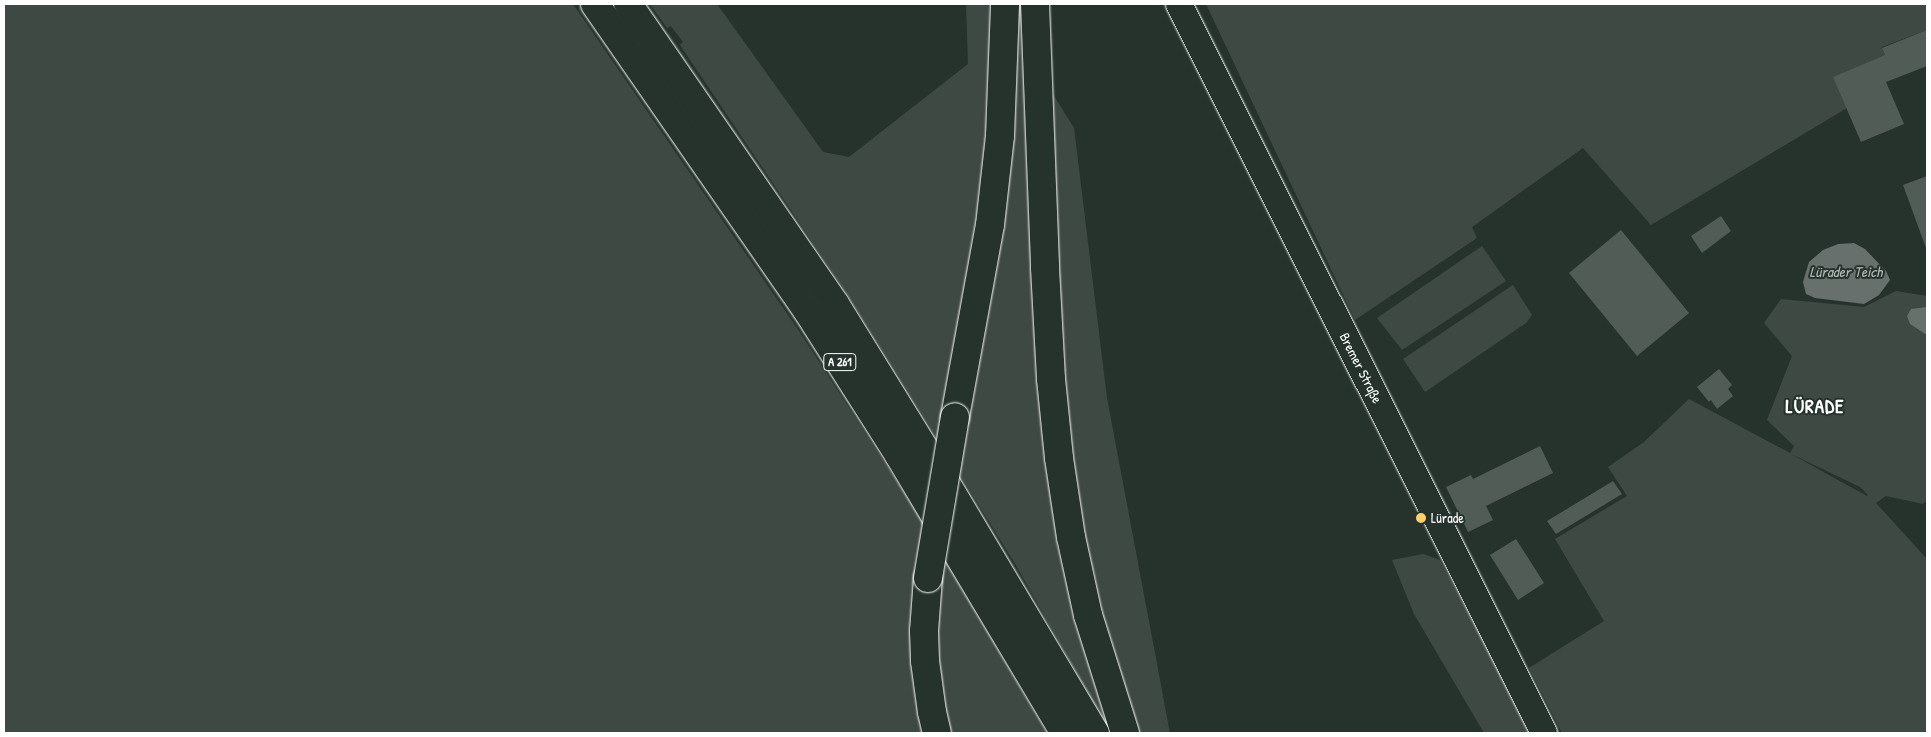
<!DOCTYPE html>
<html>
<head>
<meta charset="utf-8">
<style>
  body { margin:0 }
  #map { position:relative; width:1931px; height:737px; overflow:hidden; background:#26332d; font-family:"Patrick Hand",sans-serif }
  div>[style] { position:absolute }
  .green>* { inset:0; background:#3e4944 }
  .water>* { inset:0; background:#67706c }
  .building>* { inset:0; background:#515c57 }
  .roads { filter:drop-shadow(0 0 1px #fff) drop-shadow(0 0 1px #fff) }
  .major>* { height:26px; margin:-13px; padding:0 13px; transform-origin:13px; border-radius:13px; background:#26332d }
  .highway>* { height:28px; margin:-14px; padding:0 14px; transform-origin:14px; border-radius:14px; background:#26332d }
  .bridges { filter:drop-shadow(0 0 1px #fff) drop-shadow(0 0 1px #fff) }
  .highway-bridge>* { height:28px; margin:-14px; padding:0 14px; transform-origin:14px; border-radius:14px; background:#26332d }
  .dots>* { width:14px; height:14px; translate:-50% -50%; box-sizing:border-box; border:2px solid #26332d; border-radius:50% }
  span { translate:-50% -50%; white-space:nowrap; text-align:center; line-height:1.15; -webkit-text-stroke:4px #26332d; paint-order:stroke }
  .shield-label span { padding:1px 4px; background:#26332d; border:1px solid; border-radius:4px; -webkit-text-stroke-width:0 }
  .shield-label { font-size:12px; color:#fff; font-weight:700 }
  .street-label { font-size:14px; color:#fff }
  .poi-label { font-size:14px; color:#fff }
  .left { translate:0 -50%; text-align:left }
  .water-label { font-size:15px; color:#b3b8b6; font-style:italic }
  .district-label { font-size:19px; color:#fff; font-weight:700; letter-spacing:1px }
  .frame { position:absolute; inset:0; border:5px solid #fff; pointer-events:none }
</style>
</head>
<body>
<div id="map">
  <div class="green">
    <div style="clip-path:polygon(4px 4px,573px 4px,797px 328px,917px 512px,1047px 733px,4px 733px)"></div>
    <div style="clip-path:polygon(650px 4px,717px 4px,823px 152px,849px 157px,968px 64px,966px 4px,995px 4px,996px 41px,964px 446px,982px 324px,1013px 4px,1027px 4px,1035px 259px,1116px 731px,1110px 732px,1014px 562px,852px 301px,680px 45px,683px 42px,671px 26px,667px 28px)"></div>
    <div style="clip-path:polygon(1206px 4px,1927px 4px,1927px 30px,1882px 47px,1885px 55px,1834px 77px,1847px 108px,1651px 225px,1583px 148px,1472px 227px,1477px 238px,1355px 320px)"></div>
    <div style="clip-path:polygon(1046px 83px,1074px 128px,1107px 398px,1170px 733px,1139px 733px,1095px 596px,1062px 413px)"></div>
    <div style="clip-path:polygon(1482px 246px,1506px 281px,1402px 350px,1377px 318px)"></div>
    <div style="clip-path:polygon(1513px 285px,1532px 315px,1526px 323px,1425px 392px,1403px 359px)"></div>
    <div style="clip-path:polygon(evenodd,1896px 291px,1927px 296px,1927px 500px,1923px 504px,1886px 496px,1876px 503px,1927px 559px,1927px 733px,1562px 733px,1529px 668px,1604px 621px,1555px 539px,1627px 496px,1608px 467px,1644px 442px,1689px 399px,1790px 453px,1794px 446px,1767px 420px,1792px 356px,1764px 323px,1781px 299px,1864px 307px,1896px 291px,1791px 454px,1860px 487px,1868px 495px,1867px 496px,1791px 454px)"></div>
    <div style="clip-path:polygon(1423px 554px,1440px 560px,1533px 733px,1484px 733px,1414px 614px,1392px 560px)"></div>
  </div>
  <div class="water">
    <div style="clip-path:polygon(1854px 243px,1865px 249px,1886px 271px,1890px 280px,1879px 295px,1864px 304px,1815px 298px,1806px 294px,1803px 282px,1809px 262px,1823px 250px,1838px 244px)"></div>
    <div style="clip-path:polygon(1927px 307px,1927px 335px,1910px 324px,1907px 316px,1911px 309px)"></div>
  </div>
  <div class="building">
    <div style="clip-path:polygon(1927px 30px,1927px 66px,1886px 82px,1904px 124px,1861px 142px,1833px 77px,1885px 55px,1882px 48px)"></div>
    <div style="clip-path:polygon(1927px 176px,1927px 248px,1926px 248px,1903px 185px)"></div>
    <div style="clip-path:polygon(1721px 216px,1731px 231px,1702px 253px,1691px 236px)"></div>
    <div style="clip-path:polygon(1621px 230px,1689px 313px,1637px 356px,1569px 273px)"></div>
    <div style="clip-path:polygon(1719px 369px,1732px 385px,1728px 389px,1733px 396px,1717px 409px,1711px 400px,1709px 402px,1697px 387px)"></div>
    <div style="clip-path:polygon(1540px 446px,1553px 473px,1486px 506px,1493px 520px,1468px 532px,1446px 487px,1471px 475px,1473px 479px)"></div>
    <div style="clip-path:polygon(1613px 481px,1622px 494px,1556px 534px,1547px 521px)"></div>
    <div style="clip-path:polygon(1516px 539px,1544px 583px,1518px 600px,1490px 555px)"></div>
  </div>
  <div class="roads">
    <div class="major">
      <div style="left:1179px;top:4px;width:815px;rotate:63.4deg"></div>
    </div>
    <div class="highway">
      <div style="left:595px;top:4px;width:372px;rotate:55.3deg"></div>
      <div style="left:807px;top:310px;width:172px;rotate:57.6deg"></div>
      <div style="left:899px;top:455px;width:324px;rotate:59.2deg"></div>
      <div style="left:628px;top:4px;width:364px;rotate:55.4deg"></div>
      <div style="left:835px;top:304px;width:213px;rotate:58.3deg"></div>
      <div style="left:947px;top:485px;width:289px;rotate:59.2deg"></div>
      <div style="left:1035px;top:4px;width:264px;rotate:87.8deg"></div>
      <div style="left:1045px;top:268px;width:111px;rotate:86.9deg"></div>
      <div style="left:1051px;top:379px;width:79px;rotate:84.2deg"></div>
      <div style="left:1059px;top:458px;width:80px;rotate:81.4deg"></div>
      <div style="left:1071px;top:537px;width:80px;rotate:77.7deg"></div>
      <div style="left:1088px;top:615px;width:124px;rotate:72.6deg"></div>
      <div style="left:955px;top:417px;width:195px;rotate:-79.7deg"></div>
      <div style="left:990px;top:225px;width:90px;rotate:-83.6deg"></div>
      <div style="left:1000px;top:136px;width:132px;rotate:-87.8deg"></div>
      <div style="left:928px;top:578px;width:53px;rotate:94.3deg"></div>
      <div style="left:924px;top:631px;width:30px;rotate:88deg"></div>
      <div style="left:925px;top:661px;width:51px;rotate:82.2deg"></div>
      <div style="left:932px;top:712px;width:22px;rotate:77deg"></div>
    </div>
  </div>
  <div class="bridges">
    <div class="highway-bridge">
      <div style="left:928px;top:578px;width:163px;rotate:-80.5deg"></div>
    </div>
  </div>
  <div class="dots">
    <div style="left:1421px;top:518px;background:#ffd166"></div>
  </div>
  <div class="shield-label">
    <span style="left:840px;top:362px">A 261</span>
  </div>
  <div class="street-label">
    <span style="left:1361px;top:368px;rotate:63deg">Bremer Straße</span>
  </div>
  <div class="poi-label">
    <span class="left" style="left:1431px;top:518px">Lürade</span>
  </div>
  <div class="water-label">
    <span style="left:1846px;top:272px">Lürader Teich</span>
  </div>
  <div class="district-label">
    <span style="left:1815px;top:407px">LÜRADE</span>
  </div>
  <div class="frame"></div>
</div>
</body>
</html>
